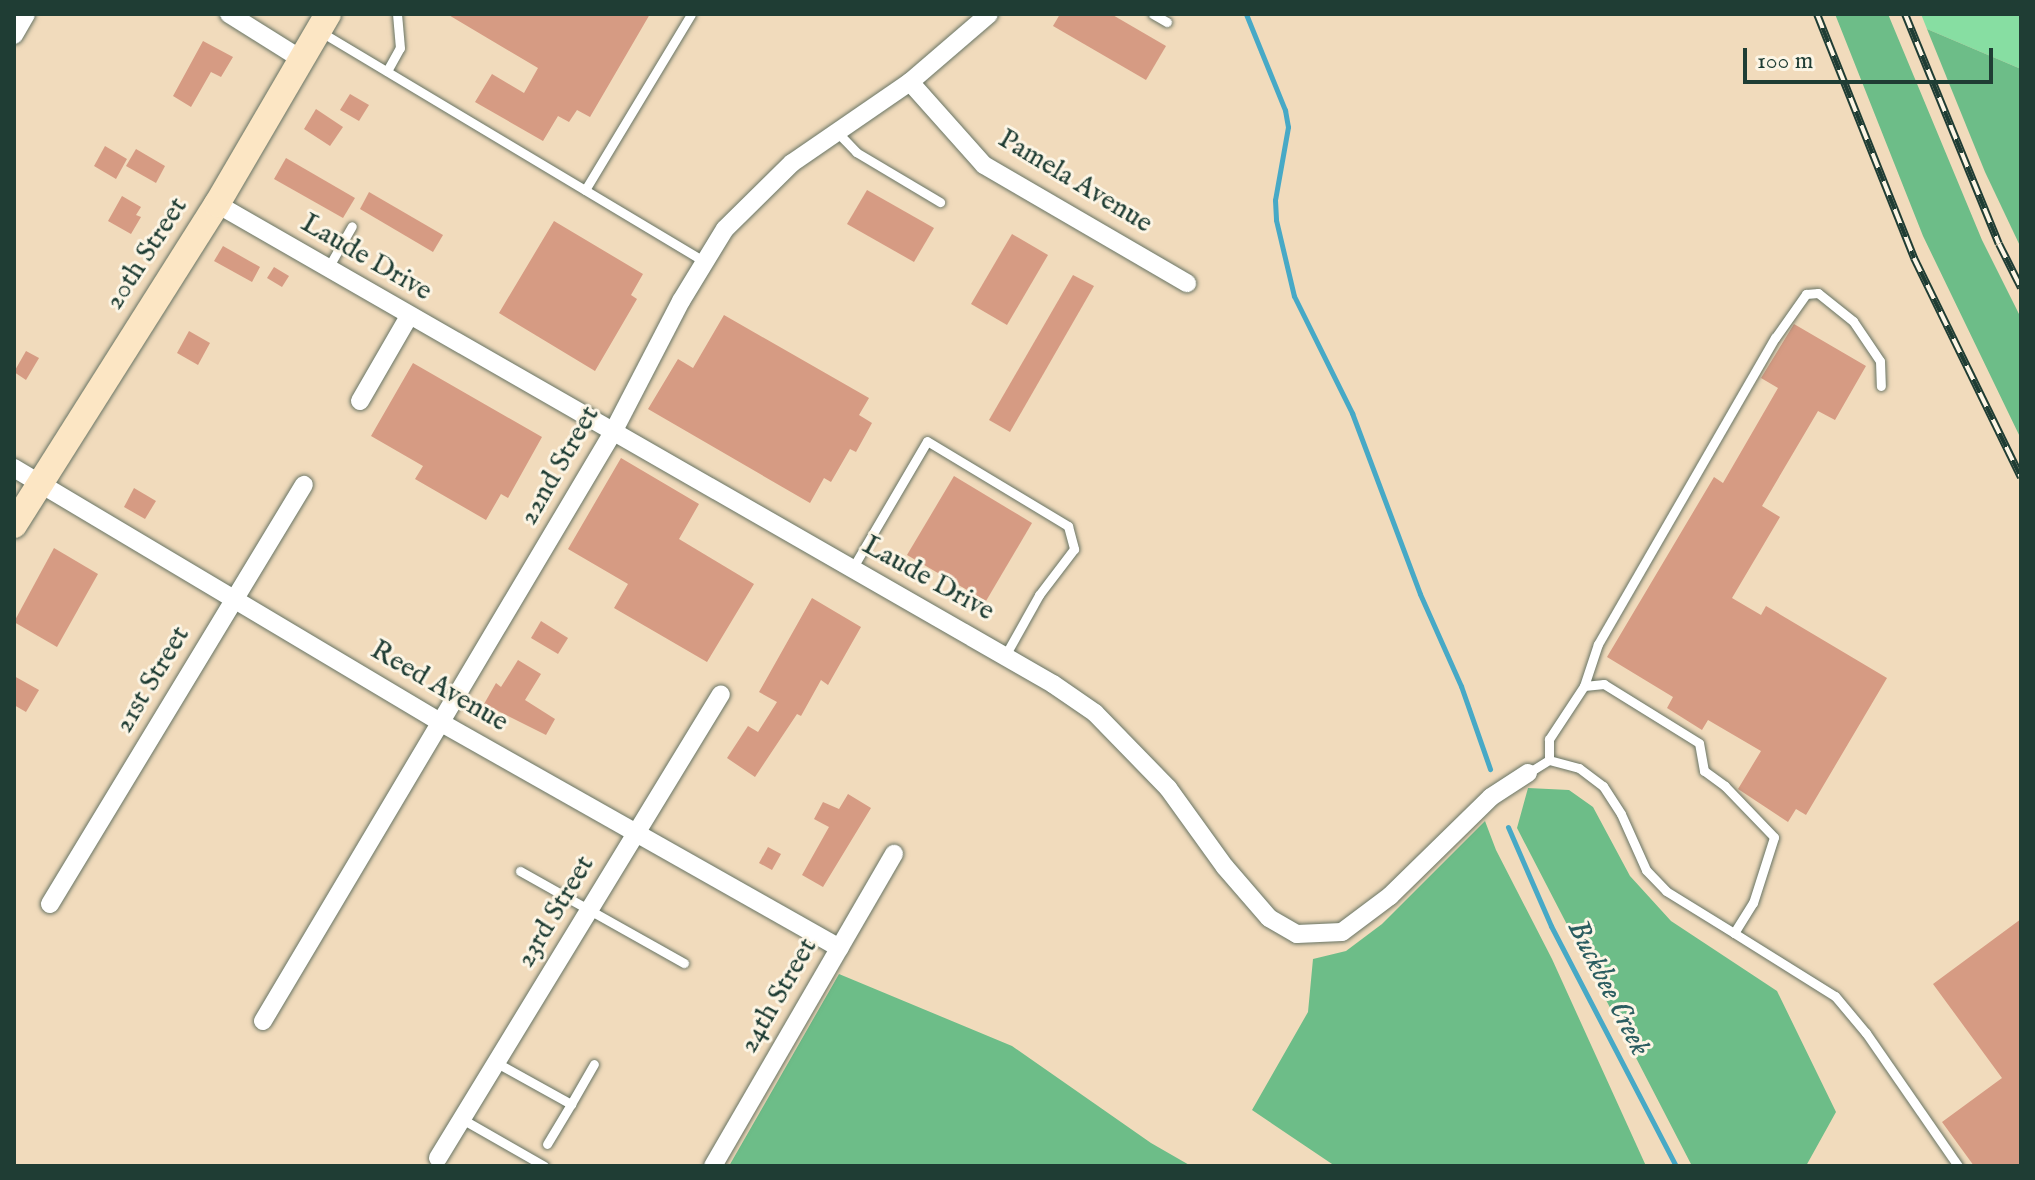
<!DOCTYPE html>
<html>
<head>
<meta charset="utf-8">
<style>
  body { margin:0 }
  #map { position:relative; width:2035px; height:1180px; overflow:hidden; background:#f1dbbc; font-family:"IM FELL English",serif }
  div>[style] { position:absolute }
  .green>* { inset:0; background:#87dea2 }
  .forest>* { inset:0; background:#6dbd88 }
  .stream>* { height:5px; margin:-2.5px; padding:0 2.5px; transform-origin:2.5px; border-radius:2.5px; background:#47a9c6 }
  .building>* { inset:0; background:#d69b83 }
  .roads { filter:drop-shadow(0 0 2px #687464) drop-shadow(0 0 2px #687464) }
  .lane>* { height:9px; margin:-4.5px; padding:0 4.5px; transform-origin:4.5px; border-radius:4.5px; background:#fff }
  .street>* { height:18px; margin:-9px; padding:0 9px; transform-origin:9px; border-radius:9px; background:#fff }
  .secondary>* { height:26px; margin:-13px; padding:0 13px; transform-origin:13px; border-radius:13px; background:#fce6c4 }
  .rail>* { height:8px; margin-top:-4px; transform-origin:0; background:repeating-linear-gradient(90deg,#fcf5e5 0 15px,#1f3d34 0 30px); box-sizing:border-box; border-block:2px solid #1f3d34 }
  span { translate:-50% -50%; white-space:nowrap; text-align:center; line-height:1.15; -webkit-text-stroke:6px #fcf5e5; paint-order:stroke }
  .street-label { font-size:28px; color:#1f3d34 }
  .water-label { font-size:30px; color:#2b5d60; font-style:italic }
  .frame { position:absolute; inset:0; border:16px solid #1f3d34; pointer-events:none }
  .scale { position:absolute; left:1743px; top:48px; width:250px; height:36px; box-sizing:border-box; border:4px solid #1f3d34; border-top:0; padding-left:10px; font-size:24px; line-height:28px; white-space:nowrap; color:#1f3d34; -webkit-text-stroke:6px #fcf5e5; paint-order:stroke }
</style>
</head>
<body>
<div id="map">
  <div class="green">
    <div style="clip-path:polygon(1921px 14px,2021px 14px,2021px 69px,1927px 29px)"></div>
  </div>
  <div class="forest">
    <div style="clip-path:polygon(1835px 14px,1888px 14px,1982px 240px,2021px 318px,2021px 439px,1923px 236px)"></div>
    <div style="clip-path:polygon(1927px 29px,2021px 69px,2021px 248px,1985px 172px)"></div>
    <div style="clip-path:polygon(1528px 788px,1569px 790px,1593px 807px,1630px 876px,1671px 921px,1777px 991px,1836px 1112px,1806px 1166px,1692px 1166px,1517px 828px)"></div>
    <div style="clip-path:polygon(1485px 821px,1496px 850px,1552px 959px,1646px 1166px,1335px 1166px,1252px 1110px,1308px 1012px,1313px 959px,1346px 951px,1382px 924px)"></div>
    <div style="clip-path:polygon(839px 974px,1012px 1046px,1151px 1143px,1191px 1166px,729px 1166px)"></div>
  </div>
  <div class="stream">
    <div style="left:1246px;top:14px;width:104px;rotate:67.9deg"></div>
    <div style="left:1285px;top:110px;width:17px;rotate:80deg"></div>
    <div style="left:1288px;top:127px;width:74px;rotate:100.1deg"></div>
    <div style="left:1275px;top:200px;width:20px;rotate:87deg"></div>
    <div style="left:1276px;top:220px;width:78px;rotate:76.7deg"></div>
    <div style="left:1294px;top:296px;width:131px;rotate:63.6deg"></div>
    <div style="left:1352px;top:413px;width:193px;rotate:69.4deg"></div>
    <div style="left:1420px;top:594px;width:101px;rotate:66deg"></div>
    <div style="left:1461px;top:686px;width:88px;rotate:70.7deg"></div>
    <div style="left:1508px;top:827px;width:108px;rotate:66.5deg"></div>
    <div style="left:1551px;top:926px;width:271px;rotate:62.5deg"></div>
  </div>
  <div class="building">
    <div style="clip-path:polygon(447px 14px,650px 14px,590px 117px,577px 110px,569px 122px,558px 116px,543px 141px,475px 102px,492px 74px,524px 93px,538px 68px)"></div>
    <div style="clip-path:polygon(1060px 14px,1111px 14px,1166px 46px,1146px 80px,1053px 26px)"></div>
    <div style="clip-path:polygon(203px 41px,233px 57px,221px 77px,211px 72px,191px 107px,173px 96px)"></div>
    <div style="clip-path:polygon(350px 94px,369px 105px,359px 121px,340px 110px)"></div>
    <div style="clip-path:polygon(316px 109px,343px 127px,330px 146px,304px 129px)"></div>
    <div style="clip-path:polygon(105px 146px,127px 159px,116px 179px,94px 166px)"></div>
    <div style="clip-path:polygon(136px 149px,165px 166px,156px 183px,126px 166px)"></div>
    <div style="clip-path:polygon(286px 158px,355px 198px,343px 218px,274px 179px)"></div>
    <div style="clip-path:polygon(867px 190px,934px 228px,914px 262px,847px 224px)"></div>
    <div style="clip-path:polygon(369px 192px,443px 235px,433px 252px,360px 209px)"></div>
    <div style="clip-path:polygon(122px 196px,141px 207px,136px 215px,141px 217px,131px 234px,108px 221px)"></div>
    <div style="clip-path:polygon(554px 221px,643px 274px,631px 295px,637px 299px,595px 371px,499px 313px)"></div>
    <div style="clip-path:polygon(1012px 234px,1048px 255px,1007px 325px,971px 304px)"></div>
    <div style="clip-path:polygon(223px 246px,260px 267px,252px 282px,214px 261px)"></div>
    <div style="clip-path:polygon(274px 267px,289px 276px,282px 287px,267px 278px)"></div>
    <div style="clip-path:polygon(1073px 275px,1094px 286px,1010px 432px,989px 420px)"></div>
    <div style="clip-path:polygon(724px 315px,869px 398px,859px 415px,872px 423px,856px 452px,850px 449px,831px 482px,824px 478px,810px 503px,648px 409px,678px 359px,693px 368px)"></div>
    <div style="clip-path:polygon(1794px 324px,1866px 366px,1835px 420px,1818px 411px,1762px 506px,1780px 517px,1732px 598px,1761px 615px,1766px 606px,1887px 678px,1806px 815px,1796px 809px,1788px 822px,1738px 789px,1761px 751px,1708px 720px,1702px 730px,1667px 708px,1673px 697px,1607px 657px,1714px 477px,1723px 483px,1778px 388px,1761px 378px)"></div>
    <div style="clip-path:polygon(189px 331px,210px 343px,198px 365px,177px 353px)"></div>
    <div style="clip-path:polygon(26px 351px,39px 358px,26px 380px,14px 372px)"></div>
    <div style="clip-path:polygon(413px 363px,542px 437px,508px 498px,501px 494px,486px 520px,415px 479px,423px 466px,371px 436px)"></div>
    <div style="clip-path:polygon(621px 458px,699px 504px,679px 539px,754px 584px,707px 662px,614px 608px,628px 584px,568px 549px)"></div>
    <div style="clip-path:polygon(954px 476px,1032px 523px,986px 601px,907px 555px)"></div>
    <div style="clip-path:polygon(134px 488px,156px 501px,145px 519px,124px 507px)"></div>
    <div style="clip-path:polygon(54px 548px,98px 574px,57px 647px,14px 622px)"></div>
    <div style="clip-path:polygon(812px 598px,861px 627px,828px 685px,821px 680px,801px 716px,797px 714px,755px 777px,727px 758px,748px 726px,758px 732px,777px 702px,759px 692px)"></div>
    <div style="clip-path:polygon(541px 621px,568px 638px,558px 654px,531px 638px)"></div>
    <div style="clip-path:polygon(518px 660px,541px 674px,525px 700px,555px 719px,546px 735px,484px 704px,496px 683px,501px 687px)"></div>
    <div style="clip-path:polygon(14px 676px,39px 690px,26px 712px,14px 705px)"></div>
    <div style="clip-path:polygon(848px 794px,871px 808px,823px 887px,802px 875px,829px 827px,814px 819px,823px 802px,839px 809px)"></div>
    <div style="clip-path:polygon(768px 847px,781px 854px,772px 870px,759px 863px)"></div>
    <div style="clip-path:polygon(2021px 919px,2021px 1166px,1974px 1166px,1942px 1122px,2002px 1078px,1933px 984px)"></div>
  </div>
  <div class="roads">
    <div class="lane">
      <div style="left:1153px;top:14px;width:16px;rotate:30deg"></div>
      <div style="left:321px;top:32px;width:448px;rotate:30.9deg"></div>
      <div style="left:387px;top:71px;width:26px;rotate:-61deg"></div>
      <div style="left:400px;top:48px;width:34px;rotate:-95deg"></div>
      <div style="left:837px;top:132px;width:28px;rotate:46deg"></div>
      <div style="left:856px;top:152px;width:98px;rotate:30.8deg"></div>
      <div style="left:585px;top:190px;width:205px;rotate:-58.9deg"></div>
      <div style="left:328px;top:268px;width:48px;rotate:-60.3deg"></div>
      <div style="left:852px;top:569px;width:148px;rotate:-59.6deg"></div>
      <div style="left:927px;top:441px;width:165px;rotate:31.1deg"></div>
      <div style="left:1068px;top:526px;width:24px;rotate:75deg"></div>
      <div style="left:1074px;top:549px;width:58px;rotate:127.3deg"></div>
      <div style="left:1039px;top:595px;width:68px;rotate:119.2deg"></div>
      <div style="left:1584px;top:686px;width:44px;rotate:-71.6deg"></div>
      <div style="left:1598px;top:644px;width:354px;rotate:-60deg"></div>
      <div style="left:1775px;top:338px;width:54px;rotate:-54.8deg"></div>
      <div style="left:1806px;top:294px;width:12px;rotate:-5deg"></div>
      <div style="left:1818px;top:293px;width:45px;rotate:38.7deg"></div>
      <div style="left:1853px;top:321px;width:48px;rotate:56deg"></div>
      <div style="left:1880px;top:361px;width:25px;rotate:88deg"></div>
      <div style="left:1528px;top:773px;width:25px;rotate:-32deg"></div>
      <div style="left:1549px;top:760px;width:31px;rotate:15deg"></div>
      <div style="left:1579px;top:768px;width:30px;rotate:37deg"></div>
      <div style="left:1603px;top:786px;width:33px;rotate:57deg"></div>
      <div style="left:1621px;top:814px;width:61px;rotate:65.9deg"></div>
      <div style="left:1646px;top:870px;width:29px;rotate:46deg"></div>
      <div style="left:1666px;top:891px;width:80px;rotate:31.7deg"></div>
      <div style="left:1734px;top:933px;width:36px;rotate:-58deg"></div>
      <div style="left:1753px;top:903px;width:69px;rotate:-72.3deg"></div>
      <div style="left:1774px;top:837px;width:71px;rotate:-133.9deg"></div>
      <div style="left:1725px;top:786px;width:26px;rotate:-144deg"></div>
      <div style="left:1704px;top:771px;width:28px;rotate:-100deg"></div>
      <div style="left:1699px;top:743px;width:112px;rotate:-148.2deg"></div>
      <div style="left:1604px;top:684px;width:20px;rotate:174deg"></div>
      <div style="left:1584px;top:686px;width:64px;rotate:123.4deg"></div>
      <div style="left:1549px;top:739px;width:21px;rotate:90deg"></div>
      <div style="left:520px;top:871px;width:188px;rotate:29.3deg"></div>
      <div style="left:1734px;top:933px;width:119px;rotate:32deg"></div>
      <div style="left:1835px;top:996px;width:48px;rotate:50deg"></div>
      <div style="left:1866px;top:1033px;width:162px;rotate:55.3deg"></div>
      <div style="left:497px;top:1063px;width:85px;rotate:29deg"></div>
      <div style="left:571px;top:1104px;width:46px;rotate:-60.1deg"></div>
      <div style="left:462px;top:1119px;width:95px;rotate:29.8deg"></div>
      <div style="left:547px;top:1144px;width:47px;rotate:-59deg"></div>
    </div>
    <div class="street">
      <div style="left:229px;top:14px;width:85px;rotate:32deg"></div>
      <div style="left:14px;top:35px;width:24px;rotate:-60deg"></div>
      <div style="left:910px;top:82px;width:111px;rotate:48.3deg"></div>
      <div style="left:984px;top:165px;width:235px;rotate:30.2deg"></div>
      <div style="left:217px;top:204px;width:964px;rotate:29.86deg"></div>
      <div style="left:1053px;top:684px;width:51px;rotate:34.6deg"></div>
      <div style="left:1095px;top:713px;width:105px;rotate:45.8deg"></div>
      <div style="left:1168px;top:788px;width:97px;rotate:54.2deg"></div>
      <div style="left:1225px;top:867px;width:67px;rotate:49.2deg"></div>
      <div style="left:1269px;top:918px;width:32px;rotate:30deg"></div>
      <div style="left:1297px;top:934px;width:45px;rotate:-2.5deg"></div>
      <div style="left:1342px;top:932px;width:60px;rotate:-36.9deg"></div>
      <div style="left:1390px;top:896px;width:141px;rotate:-44.4deg"></div>
      <div style="left:1491px;top:797px;width:44px;rotate:-33deg"></div>
      <div style="left:360px;top:401px;width:98px;rotate:-60deg"></div>
      <div style="left:14px;top:468px;width:496px;rotate:30.8deg"></div>
      <div style="left:440px;top:722px;width:459px;rotate:29.5deg"></div>
      <div style="left:50px;top:904px;width:490px;rotate:-58.8deg"></div>
      <div style="left:263px;top:1021px;width:683px;rotate:-59.27deg"></div>
      <div style="left:612px;top:434px;width:150px;rotate:-62.6deg"></div>
      <div style="left:681px;top:301px;width:84px;rotate:-58.6deg"></div>
      <div style="left:725px;top:229px;width:94px;rotate:-44.6deg"></div>
      <div style="left:792px;top:163px;width:143px;rotate:-34.5deg"></div>
      <div style="left:910px;top:82px;width:104px;rotate:-40.7deg"></div>
      <div style="left:438px;top:1158px;width:543px;rotate:-58.62deg"></div>
      <div style="left:713px;top:1166px;width:361px;rotate:-59.9deg"></div>
    </div>
    <div class="secondary">
      <div style="left:14px;top:525px;width:380px;rotate:-57.7deg"></div>
      <div style="left:217px;top:204px;width:220px;rotate:-59.7deg"></div>
    </div>
  </div>
  <div class="rail">
    <div style="left:1817px;top:14px;width:263px;rotate:68.3deg"></div>
    <div style="left:1914px;top:258px;width:244px;rotate:64deg"></div>
    <div style="left:1905px;top:14px;width:248px;rotate:67.8deg"></div>
    <div style="left:1999px;top:244px;width:49px;rotate:63.4deg"></div>
  </div>
  <div class="street-label">
    <span style="left:1075px;top:182px;rotate:31deg">Pamela Avenue</span>
    <span style="left:147px;top:254px;rotate:-57deg">20th Street</span>
    <span style="left:366px;top:258px;rotate:30deg">Laude Drive</span>
    <span style="left:560px;top:466px;rotate:-60deg">22nd Street</span>
    <span style="left:928px;top:579px;rotate:29deg">Laude Drive</span>
    <span style="left:153px;top:680px;rotate:-59deg">21st Street</span>
    <span style="left:439px;top:687px;rotate:30deg">Reed Avenue</span>
    <span style="left:556px;top:912px;rotate:-59deg">23rd Street</span>
    <span style="left:779px;top:996px;rotate:-60deg">24th Street</span>
  </div>
  <div class="water-label">
    <span style="left:1608px;top:988px;rotate:63deg">Buckbee Creek</span>
  </div>
  <div class="frame"></div>
  <div class="scale">100 m</div>
</div>
</body>
</html>
